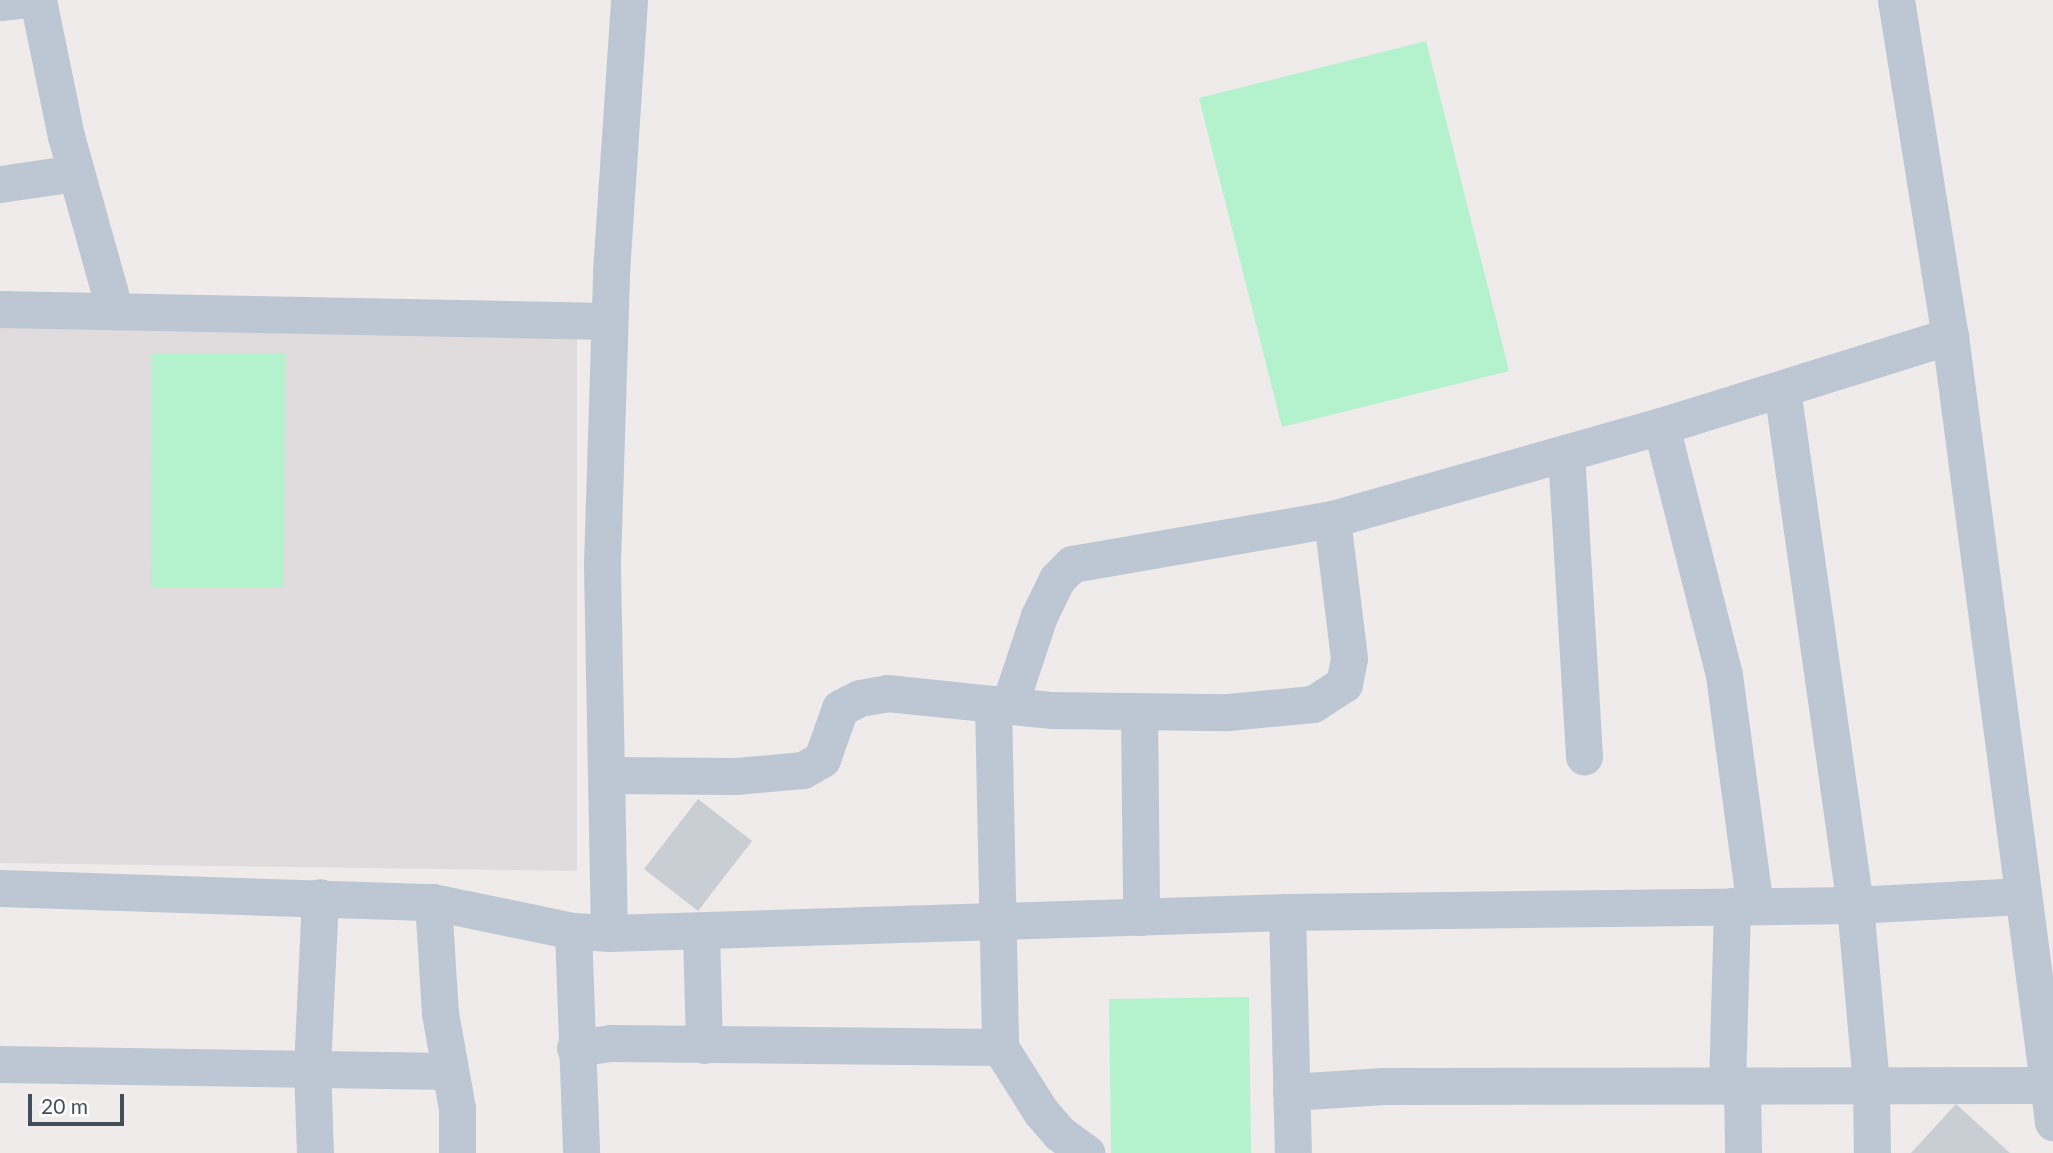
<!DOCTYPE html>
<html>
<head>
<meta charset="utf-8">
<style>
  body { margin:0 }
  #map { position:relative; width:2053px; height:1153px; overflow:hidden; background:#efebeb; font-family:Lato,sans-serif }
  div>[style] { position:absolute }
  .education>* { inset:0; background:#e0dcdd }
  .green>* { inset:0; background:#b4f2ce }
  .building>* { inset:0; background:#c9cdd4 }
  .street>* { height:37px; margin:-18.5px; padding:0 18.5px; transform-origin:18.5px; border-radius:18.5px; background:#bdc7d3 }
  span { translate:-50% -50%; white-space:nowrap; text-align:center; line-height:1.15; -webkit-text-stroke:7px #fff; paint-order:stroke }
  .scale { position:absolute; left:28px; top:1094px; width:96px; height:32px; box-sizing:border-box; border:4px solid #424e5a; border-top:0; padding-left:9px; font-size:21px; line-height:24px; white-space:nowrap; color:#424e5a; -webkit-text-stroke:5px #fff; paint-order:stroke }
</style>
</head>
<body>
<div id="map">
  <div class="education">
    <div style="clip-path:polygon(0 317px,577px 318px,577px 871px,0 863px)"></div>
  </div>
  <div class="green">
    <div style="clip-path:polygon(1426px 41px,1509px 371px,1282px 427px,1199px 98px)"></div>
    <div style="clip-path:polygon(152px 354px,285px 354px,284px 588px,151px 588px)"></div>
    <div style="clip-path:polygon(1249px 997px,1251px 1153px,1111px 1153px,1109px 999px)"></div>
  </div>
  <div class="building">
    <div style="clip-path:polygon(698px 799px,752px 841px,698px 911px,644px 869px)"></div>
    <div style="clip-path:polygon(1956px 1104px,2010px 1153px,1911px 1153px)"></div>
  </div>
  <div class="street">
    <div style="left:38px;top:0;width:139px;rotate:78.4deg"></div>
    <div style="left:66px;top:136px;width:182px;rotate:74.4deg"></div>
    <div style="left:1896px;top:0;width:340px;rotate:80.9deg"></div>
    <div style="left:1950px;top:336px;width:793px;rotate:82.53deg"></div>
    <div style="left:0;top:2px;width:18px;rotate:-6deg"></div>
    <div style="left:0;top:184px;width:76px;rotate:-8.3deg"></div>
    <div style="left:0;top:309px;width:609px;rotate:1.13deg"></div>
    <div style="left:1782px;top:389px;width:521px;rotate:81.95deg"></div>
    <div style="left:1855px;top:905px;width:181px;rotate:84.9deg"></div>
    <div style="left:1871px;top:1085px;width:68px;rotate:89.2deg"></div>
    <div style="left:1661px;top:426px;width:257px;rotate:75.8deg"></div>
    <div style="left:1724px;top:675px;width:233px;rotate:82.4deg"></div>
    <div style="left:1566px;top:453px;width:304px;rotate:86.6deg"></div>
    <div style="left:993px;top:704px;width:343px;rotate:88.8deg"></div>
    <div style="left:1000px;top:1047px;width:77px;rotate:57.8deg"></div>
    <div style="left:1041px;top:1112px;width:28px;rotate:49deg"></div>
    <div style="left:1059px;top:1133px;width:34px;rotate:36deg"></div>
    <div style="left:1009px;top:706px;width:95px;rotate:-71.6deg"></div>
    <div style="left:1039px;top:616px;width:41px;rotate:-64.1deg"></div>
    <div style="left:1057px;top:579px;width:21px;rotate:-45deg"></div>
    <div style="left:1072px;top:564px;width:264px;rotate:-9.8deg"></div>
    <div style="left:1332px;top:519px;width:342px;rotate:-15.8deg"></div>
    <div style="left:1661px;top:426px;width:303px;rotate:-17.3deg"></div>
    <div style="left:1139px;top:711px;width:206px;rotate:89.4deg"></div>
    <div style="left:609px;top:775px;width:127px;rotate:0.5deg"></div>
    <div style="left:736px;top:776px;width:67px;rotate:-5.1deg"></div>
    <div style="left:803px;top:770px;width:22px;rotate:-30deg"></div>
    <div style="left:822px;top:759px;width:54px;rotate:-70.6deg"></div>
    <div style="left:840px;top:708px;width:22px;rotate:-27deg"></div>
    <div style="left:860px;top:698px;width:27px;rotate:-10deg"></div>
    <div style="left:887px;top:693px;width:166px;rotate:5.9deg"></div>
    <div style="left:1052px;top:710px;width:176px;rotate:0.7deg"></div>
    <div style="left:1228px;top:712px;width:85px;rotate:-5.4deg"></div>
    <div style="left:1313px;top:704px;width:37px;rotate:-33deg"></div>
    <div style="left:1344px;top:684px;width:26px;rotate:-79deg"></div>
    <div style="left:1349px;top:658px;width:140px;rotate:-97deg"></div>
    <div style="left:0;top:888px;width:433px;rotate:1.9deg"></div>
    <div style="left:433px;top:902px;width:143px;rotate:11.7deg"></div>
    <div style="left:573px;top:931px;width:36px;rotate:3deg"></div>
    <div style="left:609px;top:933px;width:678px;rotate:-1.77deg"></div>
    <div style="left:1287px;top:912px;width:568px;rotate:-0.71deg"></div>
    <div style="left:1855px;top:905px;width:166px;rotate:-3.1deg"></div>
    <div style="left:433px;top:902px;width:111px;rotate:86.4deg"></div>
    <div style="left:440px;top:1013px;width:97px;rotate:79.9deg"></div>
    <div style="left:457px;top:1108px;width:45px;rotate:90deg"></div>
    <div style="left:1287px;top:912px;width:241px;rotate:88.6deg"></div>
    <div style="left:573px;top:931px;width:222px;rotate:87.9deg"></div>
    <div style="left:701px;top:931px;width:114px;rotate:88.5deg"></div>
    <div style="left:609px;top:933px;width:370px;rotate:-91.1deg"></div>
    <div style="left:602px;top:563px;width:291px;rotate:-88.2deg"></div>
    <div style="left:611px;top:272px;width:273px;rotate:-86.2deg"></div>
    <div style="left:575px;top:1048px;width:36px;rotate:-8deg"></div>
    <div style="left:611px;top:1043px;width:389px;rotate:0.6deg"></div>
    <div style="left:0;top:1064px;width:449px;rotate:0.9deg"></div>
    <div style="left:1727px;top:1086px;width:180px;rotate:-88.4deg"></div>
    <div style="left:1742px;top:1086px;width:67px;rotate:89.1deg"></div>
    <div style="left:1291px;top:1092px;width:93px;rotate:-3.7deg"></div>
    <div style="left:1384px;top:1086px;width:664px;rotate:-0.09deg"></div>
    <div style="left:315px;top:1153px;width:85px;rotate:-92deg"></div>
    <div style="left:312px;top:1068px;width:171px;rotate:-87.3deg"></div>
  </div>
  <div class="scale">20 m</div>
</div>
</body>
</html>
